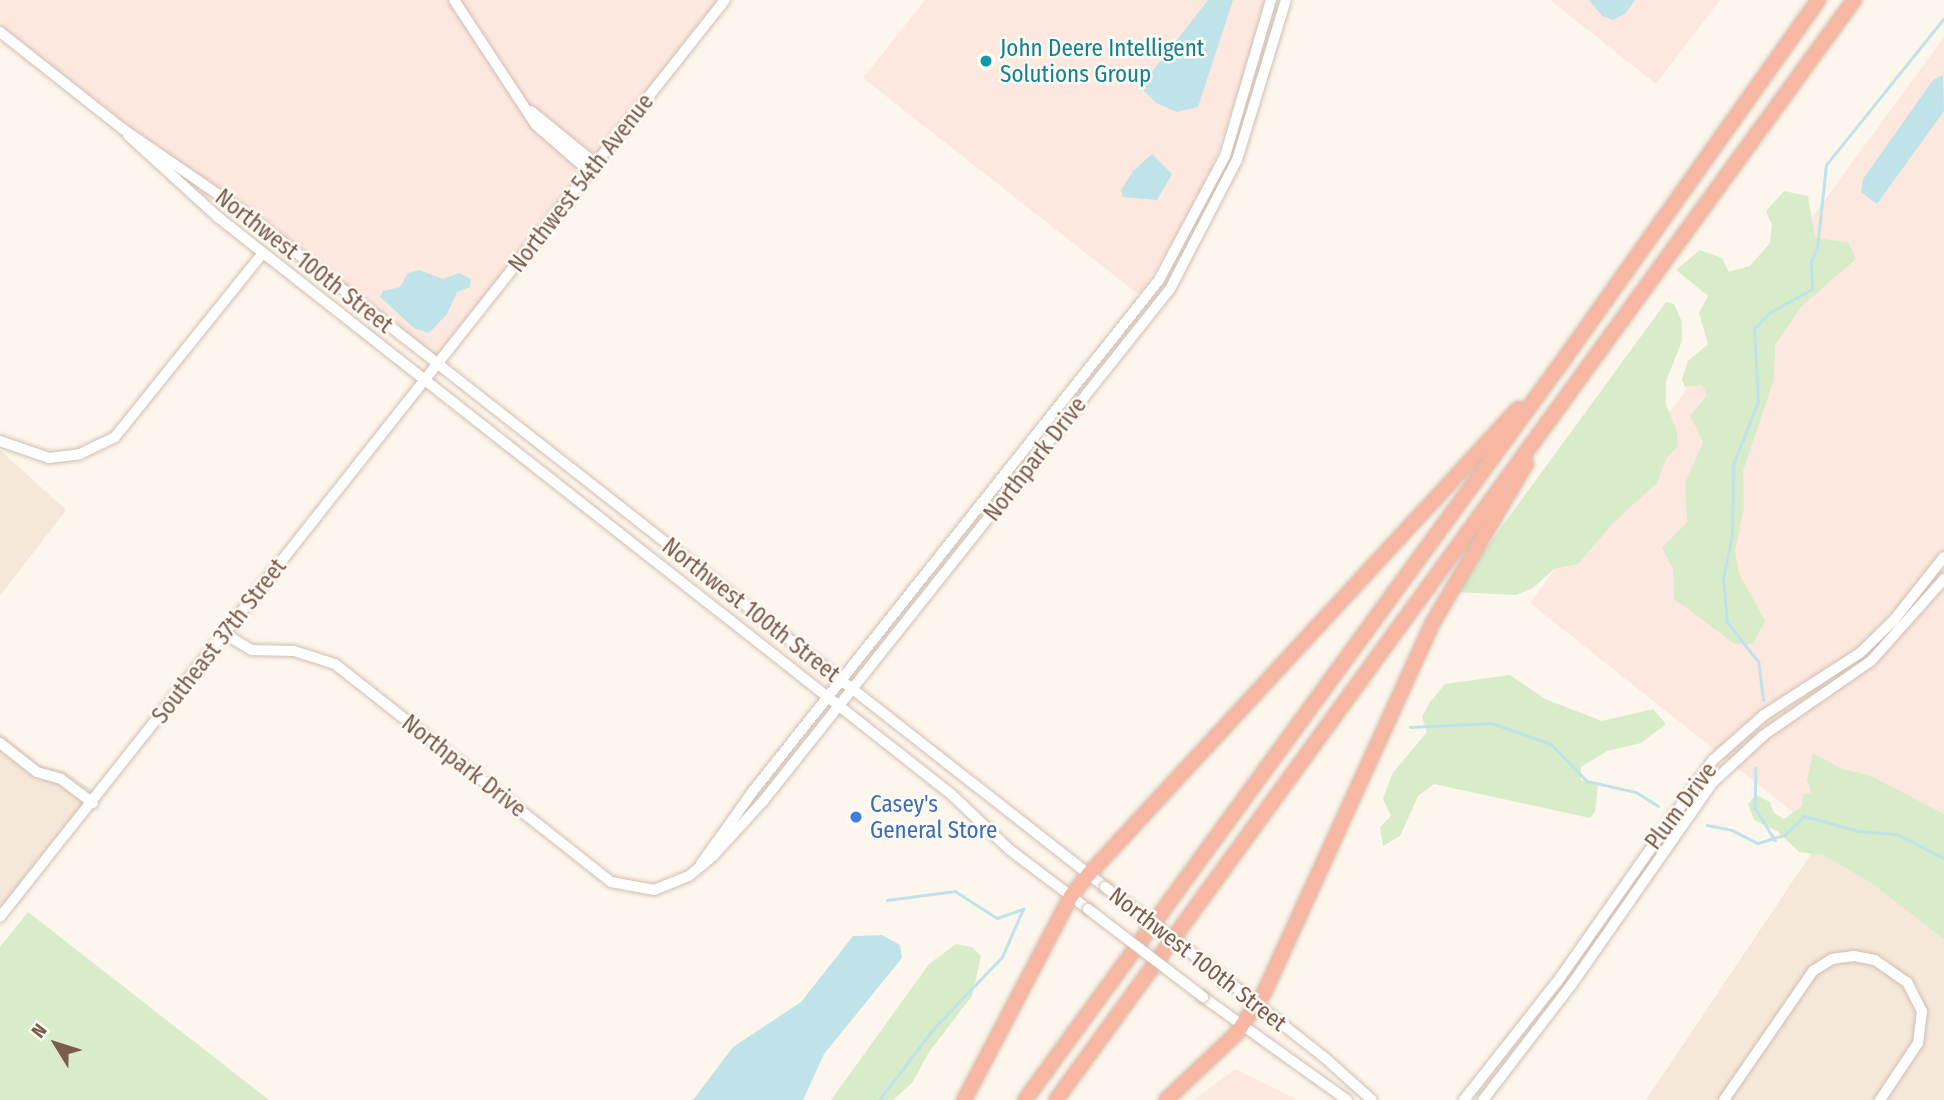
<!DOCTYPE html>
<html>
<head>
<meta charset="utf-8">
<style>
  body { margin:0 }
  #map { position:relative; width:1944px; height:1100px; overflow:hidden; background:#fdf6ec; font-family:"Fira Sans Condensed",sans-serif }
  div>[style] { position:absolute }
  .residential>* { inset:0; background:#f5e8da }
  .commercial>* { inset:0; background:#fde8e0 }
  .green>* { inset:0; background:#d8ecc9 }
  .water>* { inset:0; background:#bfe3e8 }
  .stream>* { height:2.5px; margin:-1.25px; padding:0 1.25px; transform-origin:1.25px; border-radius:1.25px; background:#bfe3e8 }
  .roads { filter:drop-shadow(0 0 2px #d1beb0) drop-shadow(0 0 2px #d1beb0) }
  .minor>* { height:10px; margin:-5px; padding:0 5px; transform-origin:5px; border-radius:5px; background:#fff }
  .highway>* { height:14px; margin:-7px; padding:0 7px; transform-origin:7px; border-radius:7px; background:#f7b7a3 }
  .bridges { filter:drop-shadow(0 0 2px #d1beb0) drop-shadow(0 0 2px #d1beb0) }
  .minor-bridge>* { height:10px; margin:-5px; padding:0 5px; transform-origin:5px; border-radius:5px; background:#fff }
  .dots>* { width:19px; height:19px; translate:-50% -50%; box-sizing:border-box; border:4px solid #fffaf3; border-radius:50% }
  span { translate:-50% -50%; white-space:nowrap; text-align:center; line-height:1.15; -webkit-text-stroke:5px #fffaf3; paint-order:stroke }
  .culture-label { font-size:23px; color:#0d838f }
  .left { translate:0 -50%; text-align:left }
  .street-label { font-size:23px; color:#7a5c4d }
  .shop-label { font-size:23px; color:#366cbe }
  .north { position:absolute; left:21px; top:1009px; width:70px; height:70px; -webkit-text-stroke:5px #fffaf3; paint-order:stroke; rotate:308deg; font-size:19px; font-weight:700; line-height:28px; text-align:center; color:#7a5c4d }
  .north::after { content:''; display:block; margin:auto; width:24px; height:32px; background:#7a5c4d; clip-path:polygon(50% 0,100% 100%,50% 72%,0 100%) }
</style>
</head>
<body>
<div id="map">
  <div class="residential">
    <div style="clip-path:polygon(0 450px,66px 510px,0 596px)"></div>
    <div style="clip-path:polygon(0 732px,41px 766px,65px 771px,90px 789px,96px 788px,0 909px)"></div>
    <div style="clip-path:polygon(1823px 836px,1944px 930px,1944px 1100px,1646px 1100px)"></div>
  </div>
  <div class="commercial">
    <div style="clip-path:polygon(0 0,719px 0,441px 353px,425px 359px,0 31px)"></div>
    <div style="clip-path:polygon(925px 0,1269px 0,1204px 192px,1139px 295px,863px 78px)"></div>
    <div style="clip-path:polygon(1550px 0,1720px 0,1656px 84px)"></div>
    <div style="clip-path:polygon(1944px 37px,1944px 829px,1823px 836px,1530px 603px)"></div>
    <div style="clip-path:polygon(1235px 1069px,1292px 1097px,1296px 1100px,1194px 1100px)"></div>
  </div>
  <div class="green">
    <div style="clip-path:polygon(1784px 191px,1808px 196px,1815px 238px,1848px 242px,1856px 259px,1802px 306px,1775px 345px,1774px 380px,1743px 471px,1744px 508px,1735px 551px,1739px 573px,1765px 621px,1753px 644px,1735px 644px,1674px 599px,1673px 569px,1662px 548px,1687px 522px,1685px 483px,1703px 442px,1690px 416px,1707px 395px,1702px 385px,1685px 387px,1682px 379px,1688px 361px,1708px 344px,1699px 313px,1708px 296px,1676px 270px,1700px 250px,1722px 258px,1729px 272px,1750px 266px,1770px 243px,1772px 225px,1766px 211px)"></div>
    <div style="clip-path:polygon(1666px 302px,1674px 304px,1682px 322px,1682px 341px,1666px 381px,1666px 405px,1677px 431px,1678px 446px,1666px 459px,1657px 483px,1614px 522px,1578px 564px,1554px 569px,1533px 588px,1516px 595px,1454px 592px)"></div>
    <div style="clip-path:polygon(1510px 675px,1545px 699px,1602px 721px,1653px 709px,1666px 724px,1641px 743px,1607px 751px,1581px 767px,1581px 780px,1598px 786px,1595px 812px,1590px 818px,1434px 784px,1418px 796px,1400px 836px,1383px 846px,1380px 827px,1391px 816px,1383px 799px,1392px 774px,1427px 732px,1422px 717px,1430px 702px,1445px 684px)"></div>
    <div style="clip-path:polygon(1813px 753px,1842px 769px,1869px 775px,1944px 814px,1944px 939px,1870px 882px,1823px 855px,1799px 852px,1777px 831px,1754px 820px,1748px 804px,1756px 795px,1770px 802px,1774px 813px,1784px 819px,1802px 806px,1803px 794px,1811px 793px,1807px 780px)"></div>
    <div style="clip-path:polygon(28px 912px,269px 1100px,0 1100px,0 947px)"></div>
    <div style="clip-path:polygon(956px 944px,972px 947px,981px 956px,972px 996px,929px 1052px,912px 1083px,893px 1100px,831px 1100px,929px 964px)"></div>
  </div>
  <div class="water">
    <div style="clip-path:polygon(1208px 0,1233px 0,1198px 107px,1177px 112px,1156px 103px,1144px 91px,1144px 82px)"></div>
    <div style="clip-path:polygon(1589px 0,1635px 0,1625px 14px,1613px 20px,1602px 16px)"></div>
    <div style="clip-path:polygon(1943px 75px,1944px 111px,1877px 204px,1861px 192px,1863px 179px,1933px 80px)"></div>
    <div style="clip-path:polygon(1152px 154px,1172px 174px,1157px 200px,1123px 197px,1121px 190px,1133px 171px)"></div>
    <div style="clip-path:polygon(419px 270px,443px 279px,459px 273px,471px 279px,470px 287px,457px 292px,447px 314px,429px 333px,414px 328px,380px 297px,383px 291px,400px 287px,408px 273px)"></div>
    <div style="clip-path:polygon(882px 935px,900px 945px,902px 958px,824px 1054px,803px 1100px,693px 1100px,733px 1047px,801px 1002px,853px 936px)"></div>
  </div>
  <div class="stream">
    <div style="left:1763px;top:700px;width:38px;rotate:-97deg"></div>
    <div style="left:1758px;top:662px;width:51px;rotate:-127.8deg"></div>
    <div style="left:1727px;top:622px;width:43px;rotate:-95.3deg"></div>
    <div style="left:1723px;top:579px;width:45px;rotate:-78.4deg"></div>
    <div style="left:1732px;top:535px;width:70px;rotate:-89.2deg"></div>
    <div style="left:1733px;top:465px;width:68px;rotate:-68.4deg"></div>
    <div style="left:1758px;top:402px;width:73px;rotate:-93.1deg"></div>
    <div style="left:1754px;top:329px;width:22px;rotate:-47deg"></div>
    <div style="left:1769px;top:313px;width:49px;rotate:-29.2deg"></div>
    <div style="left:1812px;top:289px;width:28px;rotate:-92deg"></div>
    <div style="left:1811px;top:261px;width:14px;rotate:-65deg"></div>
    <div style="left:1817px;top:248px;width:83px;rotate:-83.8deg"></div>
    <div style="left:1826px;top:165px;width:189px;rotate:-51.2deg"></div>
    <div style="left:1410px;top:727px;width:82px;rotate:-2.8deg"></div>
    <div style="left:1492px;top:723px;width:63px;rotate:19.6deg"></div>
    <div style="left:1551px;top:744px;width:52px;rotate:45.8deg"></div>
    <div style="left:1587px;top:781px;width:50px;rotate:12.7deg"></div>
    <div style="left:1636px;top:792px;width:26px;rotate:32deg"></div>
    <div style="left:1756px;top:768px;width:40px;rotate:91.4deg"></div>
    <div style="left:1755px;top:808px;width:38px;rotate:58deg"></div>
    <div style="left:1707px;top:825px;width:25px;rotate:11deg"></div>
    <div style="left:1732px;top:830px;width:29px;rotate:27deg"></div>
    <div style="left:1758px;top:843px;width:28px;rotate:-17deg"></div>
    <div style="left:1785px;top:835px;width:27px;rotate:-45deg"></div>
    <div style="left:1804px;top:816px;width:57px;rotate:15.3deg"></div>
    <div style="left:1859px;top:831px;width:38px;rotate:5deg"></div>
    <div style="left:1897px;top:834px;width:53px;rotate:27.1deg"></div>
    <div style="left:887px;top:900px;width:69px;rotate:-7.5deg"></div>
    <div style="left:955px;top:891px;width:50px;rotate:32.7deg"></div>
    <div style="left:997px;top:918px;width:28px;rotate:-19deg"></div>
    <div style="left:879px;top:1100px;width:91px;rotate:-52.6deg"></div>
    <div style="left:934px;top:1028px;width:98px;rotate:-46.2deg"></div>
    <div style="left:1002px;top:957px;width:52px;rotate:-66.4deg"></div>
  </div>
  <div class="roads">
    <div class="minor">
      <div style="left:454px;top:0;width:149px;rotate:56.7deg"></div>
      <div style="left:536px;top:125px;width:72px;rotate:41deg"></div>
      <div style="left:0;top:32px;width:157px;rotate:38.3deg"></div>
      <div style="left:123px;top:129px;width:152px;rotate:34.5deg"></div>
      <div style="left:248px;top:215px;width:1089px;rotate:38.1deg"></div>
      <div style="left:531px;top:111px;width:84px;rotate:39.2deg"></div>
      <div style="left:128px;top:135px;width:123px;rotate:42.4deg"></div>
      <div style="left:219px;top:218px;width:931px;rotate:38.2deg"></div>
      <div style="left:951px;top:794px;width:81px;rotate:43.5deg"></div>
      <div style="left:1010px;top:850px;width:98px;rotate:37.1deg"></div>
      <div style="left:0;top:441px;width:52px;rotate:19.1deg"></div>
      <div style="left:49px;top:458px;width:31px;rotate:-7deg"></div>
      <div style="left:80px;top:454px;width:39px;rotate:-26deg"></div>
      <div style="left:115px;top:437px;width:236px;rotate:-51.2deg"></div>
      <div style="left:225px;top:634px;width:31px;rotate:31deg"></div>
      <div style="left:252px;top:650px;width:42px;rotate:1.4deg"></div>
      <div style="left:294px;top:651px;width:43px;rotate:17.6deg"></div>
      <div style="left:335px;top:664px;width:352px;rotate:38.3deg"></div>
      <div style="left:611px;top:882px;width:44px;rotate:10.5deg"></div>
      <div style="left:654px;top:890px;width:38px;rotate:-22deg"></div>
      <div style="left:689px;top:876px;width:31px;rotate:-40deg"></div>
      <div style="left:713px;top:856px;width:76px;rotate:-47.7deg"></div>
      <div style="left:764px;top:800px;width:653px;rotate:-51.53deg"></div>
      <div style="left:1170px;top:289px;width:145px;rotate:-62.6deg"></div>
      <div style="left:1237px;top:160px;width:167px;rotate:-73deg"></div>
      <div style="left:0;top:743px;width:47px;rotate:38.1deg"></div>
      <div style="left:37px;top:772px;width:25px;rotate:16deg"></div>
      <div style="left:61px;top:779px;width:40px;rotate:37deg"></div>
      <div style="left:701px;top:864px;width:90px;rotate:-54.5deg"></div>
      <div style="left:753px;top:791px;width:653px;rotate:-51.53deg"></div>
      <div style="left:1159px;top:280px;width:140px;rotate:-62deg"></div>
      <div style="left:1225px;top:156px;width:163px;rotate:-73.6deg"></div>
      <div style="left:0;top:917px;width:1169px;rotate:-51.67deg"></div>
      <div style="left:1220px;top:975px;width:132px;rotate:38.3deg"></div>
      <div style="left:1324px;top:1057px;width:64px;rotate:41.9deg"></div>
      <div style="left:1203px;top:997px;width:177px;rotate:35.6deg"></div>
      <div style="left:1464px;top:1100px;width:150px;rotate:-51.8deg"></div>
      <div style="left:1557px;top:982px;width:271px;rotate:-54.9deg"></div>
      <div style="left:1713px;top:760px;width:68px;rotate:-41.4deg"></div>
      <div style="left:1764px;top:715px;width:114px;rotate:-32.9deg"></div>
      <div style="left:1860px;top:653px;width:47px;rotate:-44.1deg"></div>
      <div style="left:1894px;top:620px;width:80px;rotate:-51.6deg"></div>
      <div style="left:1483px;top:1100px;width:146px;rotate:-52.5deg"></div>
      <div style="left:1572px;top:984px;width:246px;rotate:-55.1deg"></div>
      <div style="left:1713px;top:782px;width:69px;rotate:-42.7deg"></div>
      <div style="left:1764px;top:735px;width:130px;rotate:-34.7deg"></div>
      <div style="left:1871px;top:661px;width:110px;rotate:-48.3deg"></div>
      <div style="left:1724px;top:1100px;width:157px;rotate:-55.4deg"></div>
      <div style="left:1813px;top:971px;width:22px;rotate:-32deg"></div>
      <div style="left:1832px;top:959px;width:22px;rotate:-8deg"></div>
      <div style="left:1854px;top:956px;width:21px;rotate:11deg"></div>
      <div style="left:1875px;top:960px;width:39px;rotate:35deg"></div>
      <div style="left:1907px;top:982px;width:33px;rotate:63deg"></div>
      <div style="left:1922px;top:1011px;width:32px;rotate:97deg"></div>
      <div style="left:1918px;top:1043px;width:69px;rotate:123.7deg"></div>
    </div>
    <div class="highway">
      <div style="left:964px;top:1100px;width:230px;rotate:-62.3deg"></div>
      <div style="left:1071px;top:896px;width:28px;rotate:-51deg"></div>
      <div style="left:1089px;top:874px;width:633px;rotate:-47.31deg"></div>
      <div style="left:1025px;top:1100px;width:921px;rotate:-53.96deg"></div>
      <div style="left:1567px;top:355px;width:435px;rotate:-54.7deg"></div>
      <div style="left:1056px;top:1100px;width:1359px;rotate:-54.04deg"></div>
      <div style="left:1166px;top:1100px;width:96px;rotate:-43.3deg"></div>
      <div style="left:1236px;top:1034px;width:50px;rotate:-55.7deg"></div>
      <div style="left:1264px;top:993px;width:405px;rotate:-65.5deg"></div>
      <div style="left:1432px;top:624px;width:186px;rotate:-59.6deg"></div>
    </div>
  </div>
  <div class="bridges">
    <div class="minor-bridge">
      <div style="left:1105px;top:887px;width:145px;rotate:37.4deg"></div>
      <div style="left:1088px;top:909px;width:145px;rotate:37.4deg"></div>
    </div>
  </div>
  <div class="dots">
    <div style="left:986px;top:61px;background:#0f9aa8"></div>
    <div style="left:856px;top:817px;background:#3f7fe0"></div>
  </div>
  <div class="culture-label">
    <span class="left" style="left:1000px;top:61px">John Deere Intelligent<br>Solutions Group</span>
  </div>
  <div class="street-label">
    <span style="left:581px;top:183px;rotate:-52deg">Northwest 54th Avenue</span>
    <span style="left:304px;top:261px;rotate:38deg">Northwest 100th Street</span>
    <span style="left:1035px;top:459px;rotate:-52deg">Northpark Drive</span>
    <span style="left:751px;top:610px;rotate:38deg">Northwest 100th Street</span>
    <span style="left:219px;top:641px;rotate:-52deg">Southeast 37th Street</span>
    <span style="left:464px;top:766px;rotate:38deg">Northpark Drive</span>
    <span style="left:1681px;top:806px;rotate:-53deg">Plum Drive</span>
    <span style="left:1198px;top:959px;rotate:38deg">Northwest 100th Street</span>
  </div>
  <div class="shop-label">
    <span class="left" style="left:870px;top:817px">Casey's<br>General Store</span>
  </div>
  <div class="north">N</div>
</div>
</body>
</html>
